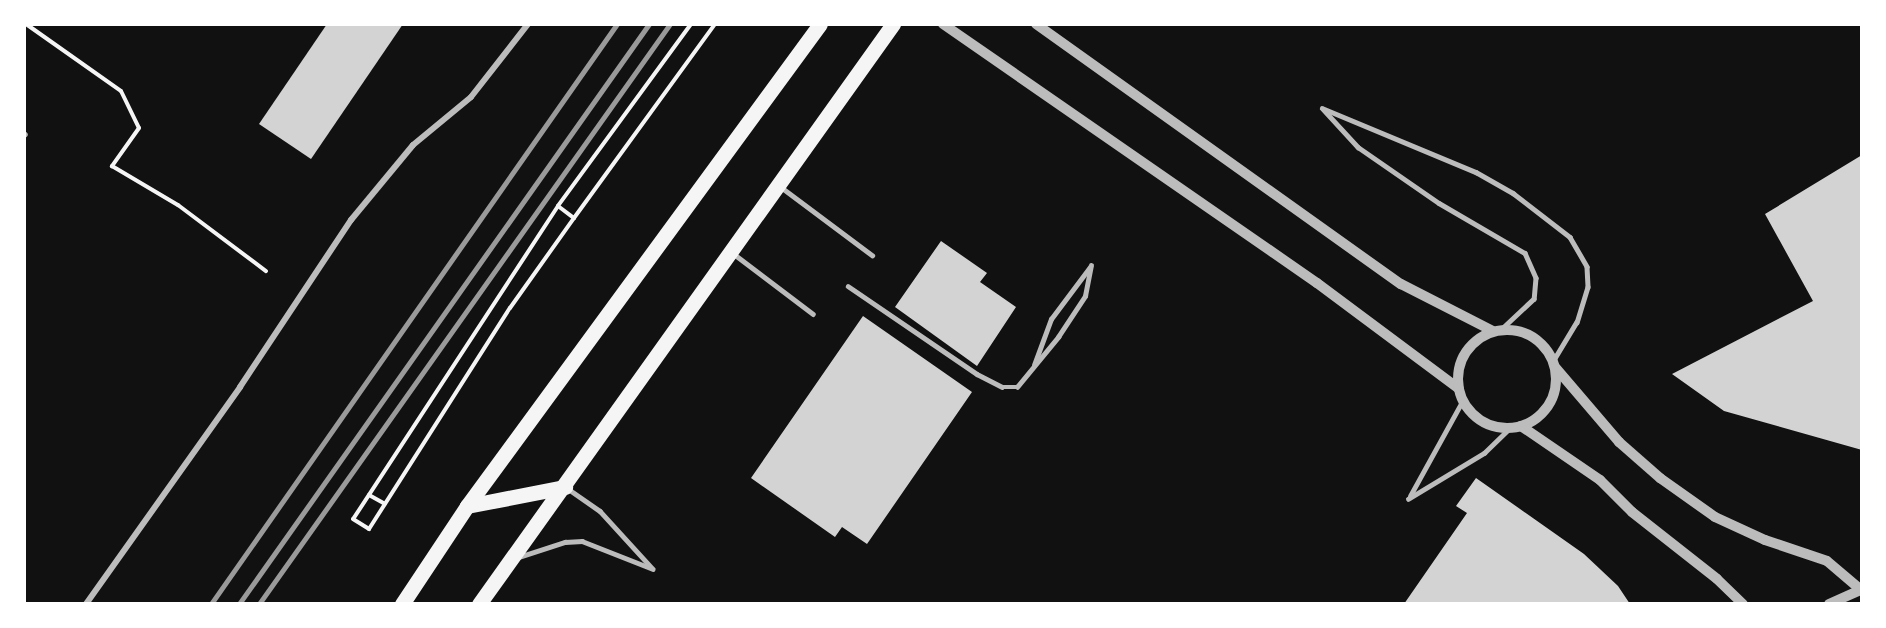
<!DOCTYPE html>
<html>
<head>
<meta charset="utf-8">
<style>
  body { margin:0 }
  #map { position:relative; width:1886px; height:628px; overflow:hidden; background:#111; font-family:Cabin,sans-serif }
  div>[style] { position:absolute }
  .building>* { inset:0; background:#d3d3d3 }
  .path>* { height:4px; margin:-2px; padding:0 2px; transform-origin:2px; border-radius:2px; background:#f5f5f5 }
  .service>* { height:4.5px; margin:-2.25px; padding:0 2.25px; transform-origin:2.25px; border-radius:2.25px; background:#bcbcbc }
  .minor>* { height:6px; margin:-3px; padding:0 3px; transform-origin:3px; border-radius:3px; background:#bcbcbc }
  .tertiary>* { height:10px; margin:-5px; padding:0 5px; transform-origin:5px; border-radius:5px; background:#bcbcbc }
  .tertiary>.ring { margin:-5px; padding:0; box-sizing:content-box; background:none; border:10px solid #bcbcbc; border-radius:50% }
  .primary>* { height:15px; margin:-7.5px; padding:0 7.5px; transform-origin:7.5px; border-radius:7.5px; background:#f5f5f5 }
  .rail>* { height:4.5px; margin:-2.25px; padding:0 2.25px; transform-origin:2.25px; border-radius:2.25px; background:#9a9a9a }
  span { translate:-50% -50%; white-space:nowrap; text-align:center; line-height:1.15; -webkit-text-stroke:6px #fff; paint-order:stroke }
  .frame { position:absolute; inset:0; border:26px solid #fff; pointer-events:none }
</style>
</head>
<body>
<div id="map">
  <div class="building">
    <div style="clip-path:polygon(327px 24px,403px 24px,311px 159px,259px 124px)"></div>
    <div style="clip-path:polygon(1862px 155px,1862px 450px,1724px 411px,1672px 374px,1813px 301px,1765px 214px)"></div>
    <div style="clip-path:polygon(941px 241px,987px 273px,980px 282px,1016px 307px,977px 366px,895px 307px)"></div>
    <div style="clip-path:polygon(863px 316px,972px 392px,867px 544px,842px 527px,835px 537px,751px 478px)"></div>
    <div style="clip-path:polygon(1476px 478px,1584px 554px,1618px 586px,1630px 604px,1404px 604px,1467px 513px,1456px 506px)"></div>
  </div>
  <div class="path">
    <div style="left:26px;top:24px;width:116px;rotate:35.2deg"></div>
    <div style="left:121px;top:91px;width:41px;rotate:64.1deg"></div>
    <div style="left:139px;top:128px;width:47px;rotate:125.4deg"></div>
    <div style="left:112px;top:166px;width:77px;rotate:30.6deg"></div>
    <div style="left:178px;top:205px;width:110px;rotate:36.9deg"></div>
    <div style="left:691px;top:24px;width:225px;rotate:126.2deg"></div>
    <div style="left:558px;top:206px;width:20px;rotate:37deg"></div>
    <div style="left:574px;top:218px;width:240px;rotate:-54deg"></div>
    <div style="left:558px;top:206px;width:374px;rotate:123.2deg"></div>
    <div style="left:353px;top:519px;width:19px;rotate:32deg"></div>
    <div style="left:369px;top:529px;width:262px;rotate:-57.5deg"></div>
    <div style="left:510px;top:308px;width:110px;rotate:-54.6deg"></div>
    <div style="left:369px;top:495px;width:18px;rotate:29deg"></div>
  </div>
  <div class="service">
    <div style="left:1322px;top:108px;width:167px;rotate:22.6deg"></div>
    <div style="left:1476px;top:172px;width:43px;rotate:29.6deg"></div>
    <div style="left:1513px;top:193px;width:72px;rotate:37.7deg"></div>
    <div style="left:1570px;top:237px;width:34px;rotate:60deg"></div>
    <div style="left:1587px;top:267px;width:20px;rotate:87deg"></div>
    <div style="left:1588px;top:287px;width:37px;rotate:107deg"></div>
    <div style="left:1577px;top:322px;width:47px;rotate:121deg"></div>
    <div style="left:1323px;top:109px;width:52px;rotate:47.4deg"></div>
    <div style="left:1358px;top:147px;width:98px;rotate:34.7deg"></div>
    <div style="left:1439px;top:203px;width:99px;rotate:30.2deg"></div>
    <div style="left:1525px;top:253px;width:27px;rotate:66deg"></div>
    <div style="left:1536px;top:278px;width:21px;rotate:95deg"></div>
    <div style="left:1534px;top:299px;width:44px;rotate:136.8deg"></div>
    <div style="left:781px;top:187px;width:114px;rotate:36.8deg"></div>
    <div style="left:734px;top:254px;width:99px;rotate:37.2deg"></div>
    <div style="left:848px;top:286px;width:156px;rotate:34.3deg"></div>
    <div style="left:977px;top:374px;width:28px;rotate:27deg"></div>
    <div style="left:1002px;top:387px;width:15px"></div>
    <div style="left:1017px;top:387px;width:65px;rotate:-50.6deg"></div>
    <div style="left:1058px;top:337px;width:49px;rotate:-56.6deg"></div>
    <div style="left:1085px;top:296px;width:31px;rotate:-79deg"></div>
    <div style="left:1034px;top:365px;width:49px;rotate:-69.7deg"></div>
    <div style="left:1051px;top:319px;width:65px;rotate:-53.1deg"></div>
    <div style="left:567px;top:488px;width:40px;rotate:34.9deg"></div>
    <div style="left:600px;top:511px;width:77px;rotate:47.6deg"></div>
    <div style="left:1410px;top:496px;width:110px;rotate:-61.1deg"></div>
    <div style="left:1408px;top:499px;width:89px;rotate:-31.2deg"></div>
    <div style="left:1484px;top:453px;width:36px;rotate:-44deg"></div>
    <div style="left:516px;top:558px;width:52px;rotate:-18.1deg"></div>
    <div style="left:565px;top:542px;width:17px;rotate:-3deg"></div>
    <div style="left:582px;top:541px;width:76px;rotate:21.5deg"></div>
  </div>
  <div class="minor">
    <div style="left:24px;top:134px;width:1px;rotate:45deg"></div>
    <div style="left:86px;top:604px;width:266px;rotate:-54.6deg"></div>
    <div style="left:240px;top:387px;width:201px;rotate:-56.4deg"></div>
    <div style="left:351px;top:220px;width:97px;rotate:-50.4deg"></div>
    <div style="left:413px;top:145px;width:75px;rotate:-39.6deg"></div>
    <div style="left:471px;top:97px;width:93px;rotate:-52deg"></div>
  </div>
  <div class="tertiary">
    <div style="left:943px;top:24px;width:455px;rotate:34.7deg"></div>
    <div style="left:1317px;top:283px;width:177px;rotate:36.7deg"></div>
    <div style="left:1036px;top:24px;width:448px;rotate:35.5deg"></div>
    <div style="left:1401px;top:284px;width:103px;rotate:27.1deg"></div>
    <div class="ring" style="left:1458px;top:330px;width:88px;height:88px"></div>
    <div style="left:1555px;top:367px;width:99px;rotate:49.5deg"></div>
    <div style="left:1619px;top:442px;width:55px;rotate:41.3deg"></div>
    <div style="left:1660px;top:478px;width:67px;rotate:35.3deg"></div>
    <div style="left:1715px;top:517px;width:55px;rotate:24.7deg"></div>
    <div style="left:1765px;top:540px;width:65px;rotate:18.7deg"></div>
    <div style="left:1827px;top:561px;width:43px;rotate:40.3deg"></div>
    <div style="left:1521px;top:426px;width:96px;rotate:34.4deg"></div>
    <div style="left:1600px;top:480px;width:45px;rotate:45deg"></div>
    <div style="left:1632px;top:512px;width:108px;rotate:38.2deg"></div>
    <div style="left:1717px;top:579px;width:36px;rotate:44deg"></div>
    <div style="left:1829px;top:604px;width:36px;rotate:-24deg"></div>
  </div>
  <div class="primary">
    <div style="left:467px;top:506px;width:100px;rotate:-11deg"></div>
    <div style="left:402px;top:604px;width:118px;rotate:-56.4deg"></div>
    <div style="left:467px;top:506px;width:597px;rotate:-53.78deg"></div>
    <div style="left:479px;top:604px;width:713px;rotate:-54.48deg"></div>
  </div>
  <div class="rail">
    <div style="left:211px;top:604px;width:708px;rotate:-55.01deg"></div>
    <div style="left:239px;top:604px;width:710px;rotate:-54.74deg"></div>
    <div style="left:259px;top:604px;width:711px;rotate:-54.68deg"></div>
  </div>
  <div class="frame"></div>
</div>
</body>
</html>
